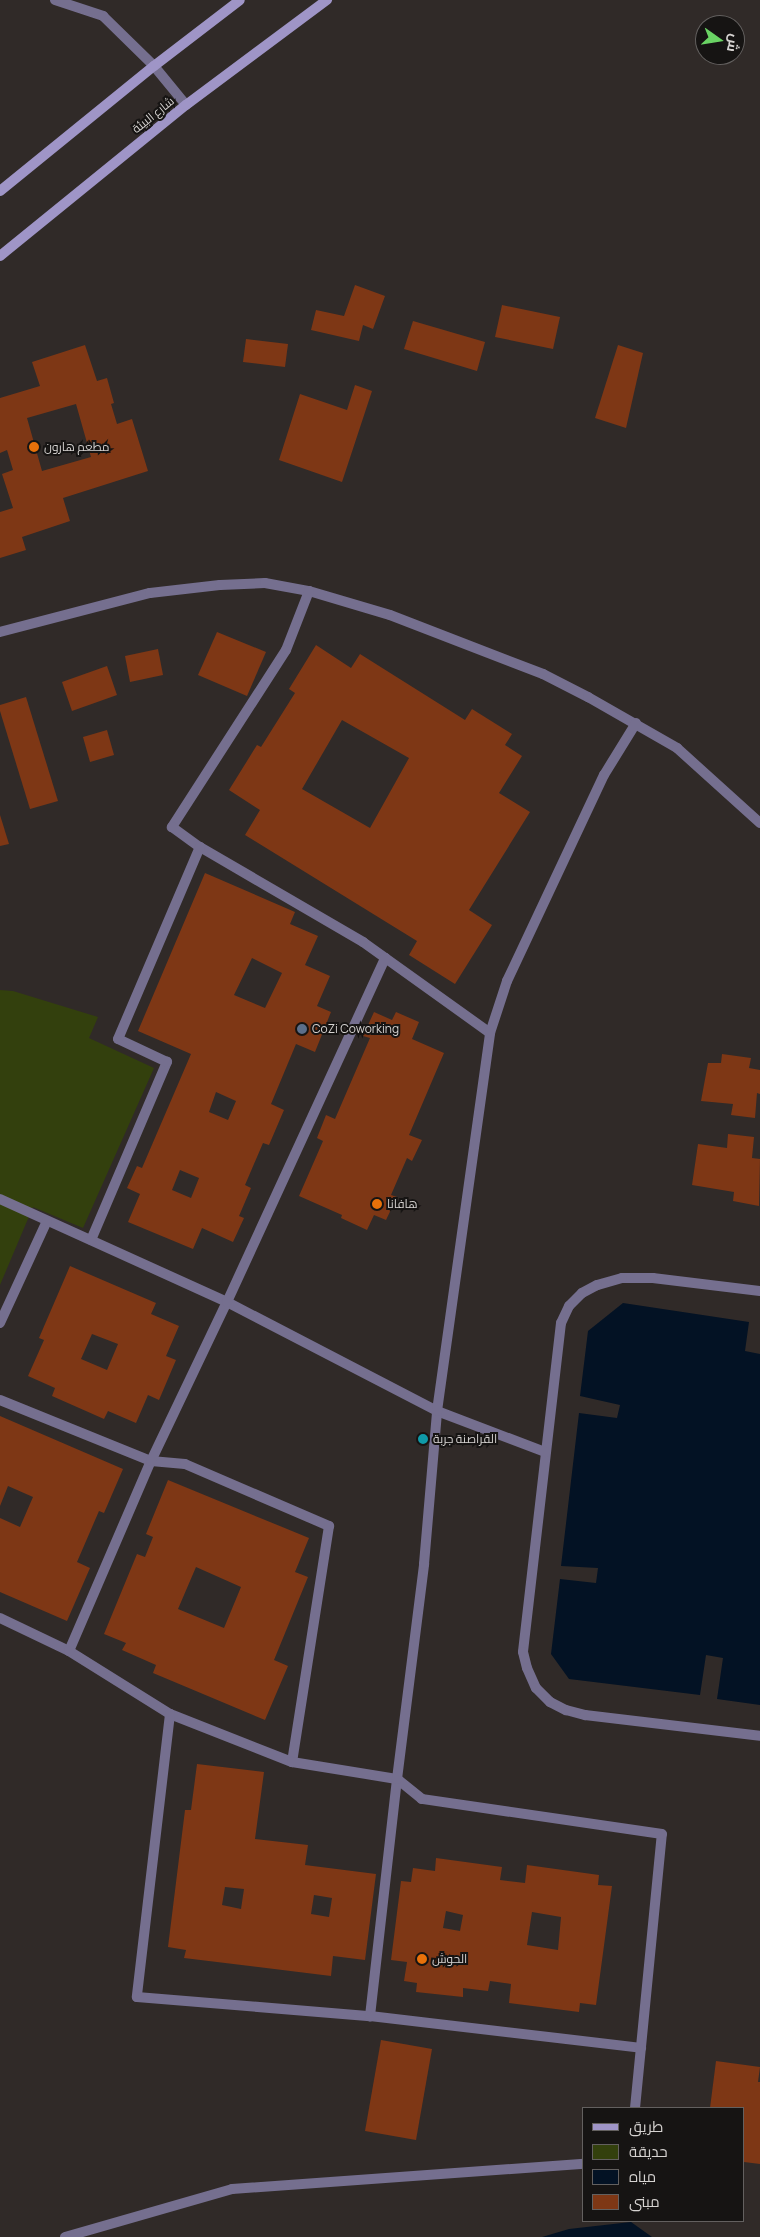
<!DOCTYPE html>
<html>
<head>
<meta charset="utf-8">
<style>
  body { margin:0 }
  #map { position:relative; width:760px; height:2237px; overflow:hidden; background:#302a28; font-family:Manrope,Cairo,sans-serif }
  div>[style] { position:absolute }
  .green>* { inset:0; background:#33400d }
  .water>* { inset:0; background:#031224 }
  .building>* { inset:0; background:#7e3715 }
  .lane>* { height:10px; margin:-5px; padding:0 5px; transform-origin:5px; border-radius:5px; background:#756f8f }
  .street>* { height:10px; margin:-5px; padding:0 5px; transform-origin:5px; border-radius:5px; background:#756f8f }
  .secondary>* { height:10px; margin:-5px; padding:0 5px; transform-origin:5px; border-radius:5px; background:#9f95c7 }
  .dots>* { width:14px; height:14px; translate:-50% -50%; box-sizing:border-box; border:2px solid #161413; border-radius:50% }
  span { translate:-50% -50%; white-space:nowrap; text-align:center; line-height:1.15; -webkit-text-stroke:4px #161413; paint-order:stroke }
  .street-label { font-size:12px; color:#d6d3d1 }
  .poi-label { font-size:12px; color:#d6d3d1 }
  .left { translate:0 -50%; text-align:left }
  .legend { position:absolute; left:582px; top:2107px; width:162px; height:115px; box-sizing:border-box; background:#161413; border:1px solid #63605f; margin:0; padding:6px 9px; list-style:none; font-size:15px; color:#d6d3d1 }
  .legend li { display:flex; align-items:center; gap:10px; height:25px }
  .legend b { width:25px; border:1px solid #63605f }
  .north { position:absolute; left:695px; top:15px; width:50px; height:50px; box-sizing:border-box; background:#161413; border:1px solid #63605f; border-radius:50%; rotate:103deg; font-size:14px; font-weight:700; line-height:20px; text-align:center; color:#d6d3d1 }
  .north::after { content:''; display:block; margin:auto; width:18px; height:22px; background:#6ad364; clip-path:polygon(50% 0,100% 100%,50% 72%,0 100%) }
</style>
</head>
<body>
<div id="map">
  <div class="green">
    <div style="clip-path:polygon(0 990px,13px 991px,98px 1017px,89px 1038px,154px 1068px,83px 1228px,33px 1207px,0 1285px)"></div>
  </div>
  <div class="water">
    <div style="clip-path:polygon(623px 1303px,749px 1322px,745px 1351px,760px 1354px,760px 1705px,717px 1699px,723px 1658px,706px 1655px,700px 1695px,569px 1679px,551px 1654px,560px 1579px,596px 1583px,598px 1568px,561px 1566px,579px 1413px,617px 1418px,620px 1405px,580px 1396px,588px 1331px)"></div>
    <div style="clip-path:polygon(631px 2222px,652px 2237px,542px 2237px,569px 2229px)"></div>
  </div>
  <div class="building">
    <div style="clip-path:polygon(355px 285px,385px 296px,373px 329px,363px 325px,359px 341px,311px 330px,316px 310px,344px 316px)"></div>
    <div style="clip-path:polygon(502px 305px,560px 317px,553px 349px,495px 337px)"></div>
    <div style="clip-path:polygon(413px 321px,485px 342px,477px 371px,404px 349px)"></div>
    <div style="clip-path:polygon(246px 339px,288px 344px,285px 367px,243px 362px)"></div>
    <div style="clip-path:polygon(evenodd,85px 345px,97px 381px,107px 378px,114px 403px,111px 404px,117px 424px,132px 419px,148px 471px,63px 498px,70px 521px,22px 537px,26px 550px,0 558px,0 512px,13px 508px,2px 474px,13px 470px,7px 450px,0 453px,0 398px,40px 386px,32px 362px,85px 345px,76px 404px,91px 457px,42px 471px,27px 418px,76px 404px)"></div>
    <div style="clip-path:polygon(618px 345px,643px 353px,626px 428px,595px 418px)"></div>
    <div style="clip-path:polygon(355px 385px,372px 391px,342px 482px,279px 460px,300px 394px,347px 410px)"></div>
    <div style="clip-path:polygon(217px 632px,266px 652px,247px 696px,198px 675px)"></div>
    <div style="clip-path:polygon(evenodd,316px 645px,351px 668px,360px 654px,465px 720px,472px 709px,512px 734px,505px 745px,522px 756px,499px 793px,530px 812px,469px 910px,492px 925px,455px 984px,409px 955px,417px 941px,245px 835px,260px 810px,229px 790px,257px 745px,261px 747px,295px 693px,289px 689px,316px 645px,342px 720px,409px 758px,370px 828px,302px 789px,342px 720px)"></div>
    <div style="clip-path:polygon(158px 649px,163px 675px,130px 682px,125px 656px)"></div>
    <div style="clip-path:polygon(107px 666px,117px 695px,72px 711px,62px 682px)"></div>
    <div style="clip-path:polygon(26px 697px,58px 801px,30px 809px,0 711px,0 705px)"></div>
    <div style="clip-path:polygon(107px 730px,114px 755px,90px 762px,83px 737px)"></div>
    <div style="clip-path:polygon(0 815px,9px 844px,0 846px)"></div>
    <div style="clip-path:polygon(evenodd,205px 873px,295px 912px,290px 924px,318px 936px,305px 965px,330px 976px,317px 1006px,331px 1012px,315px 1052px,296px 1044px,271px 1104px,284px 1110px,269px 1145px,263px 1143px,245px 1185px,251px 1188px,239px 1216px,244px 1218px,233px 1242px,202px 1228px,193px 1249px,128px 1222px,140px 1194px,127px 1188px,137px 1166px,142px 1168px,191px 1054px,138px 1031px,205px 873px,252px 958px,282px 973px,265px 1008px,234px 995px,252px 958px,205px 873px,216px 1092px,236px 1101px,228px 1120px,209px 1112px,216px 1092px,205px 873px,180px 1170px,199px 1178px,191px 1198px,172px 1190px,180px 1170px)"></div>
    <div style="clip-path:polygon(374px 1012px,392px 1020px,396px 1012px,419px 1022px,412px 1039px,444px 1053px,409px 1135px,422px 1140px,412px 1161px,407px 1158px,391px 1195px,397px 1197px,386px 1220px,374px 1215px,367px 1230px,341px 1218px,342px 1215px,299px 1196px,323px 1141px,317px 1138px,326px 1115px,335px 1119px,370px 1038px,363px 1036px)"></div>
    <div style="clip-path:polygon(722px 1054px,751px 1058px,749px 1068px,760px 1070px,760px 1094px,757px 1093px,755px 1118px,731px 1115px,733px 1104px,701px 1101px,708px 1063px,721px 1063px)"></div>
    <div style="clip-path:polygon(728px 1134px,754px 1137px,752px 1158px,760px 1159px,759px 1206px,733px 1201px,734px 1192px,692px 1185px,698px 1144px,727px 1148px)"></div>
    <div style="clip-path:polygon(evenodd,70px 1266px,156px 1303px,151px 1314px,179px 1326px,166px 1356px,176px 1360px,159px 1400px,148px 1395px,136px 1423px,108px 1411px,104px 1419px,52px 1396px,55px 1388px,28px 1376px,44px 1340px,39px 1338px,70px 1266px,92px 1334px,118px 1344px,107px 1370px,81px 1359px,92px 1334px)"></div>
    <div style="clip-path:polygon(0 1416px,123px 1469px,104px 1513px,99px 1511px,77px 1562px,90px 1568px,67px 1621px,0 1592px,0 1518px,20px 1527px,33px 1497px,8px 1486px,0 1506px)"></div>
    <div style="clip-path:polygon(evenodd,168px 1480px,309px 1538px,295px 1572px,308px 1577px,274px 1660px,288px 1666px,265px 1720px,153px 1673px,156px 1665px,122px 1650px,126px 1643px,104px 1634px,137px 1554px,145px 1557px,153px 1537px,146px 1534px,168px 1480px,196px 1567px,241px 1587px,224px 1628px,178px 1609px,196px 1567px)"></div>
    <div style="clip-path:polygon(evenodd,197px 1764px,264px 1772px,255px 1839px,308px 1845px,305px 1865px,376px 1874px,365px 1960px,333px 1956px,331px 1976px,184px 1958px,186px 1950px,168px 1947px,185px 1810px,191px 1810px,197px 1764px,225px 1887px,244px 1889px,241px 1909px,222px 1905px,225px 1887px,197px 1764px,314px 1895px,332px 1898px,329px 1917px,311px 1914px,314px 1895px)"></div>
    <div style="clip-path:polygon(evenodd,436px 1858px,502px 1867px,500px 1880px,525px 1883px,527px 1865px,599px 1875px,598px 1885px,612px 1886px,596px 2005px,580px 2003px,579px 2012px,509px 2003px,511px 1984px,490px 1981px,488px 1991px,463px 1988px,463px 1997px,416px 1992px,417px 1983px,404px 1981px,407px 1962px,391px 1960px,401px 1881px,411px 1882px,413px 1868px,435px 1871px,436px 1858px,446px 1911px,463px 1915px,460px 1931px,443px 1928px,446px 1911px,436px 1858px,532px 1912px,561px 1917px,558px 1950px,527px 1945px,532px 1912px)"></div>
    <div style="clip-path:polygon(381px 2040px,432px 2049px,416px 2140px,365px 2131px)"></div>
    <div style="clip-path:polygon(716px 2061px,760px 2067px,758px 2082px,760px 2082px,760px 2164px,744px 2162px,744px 2108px,710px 2108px)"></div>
  </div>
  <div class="lane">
    <div style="left:0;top:632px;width:155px;rotate:-14.6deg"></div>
    <div style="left:150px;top:593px;width:70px;rotate:-6.5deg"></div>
    <div style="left:220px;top:585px;width:45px;rotate:-2.5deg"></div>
    <div style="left:265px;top:583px;width:45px;rotate:10.3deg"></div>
    <div style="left:309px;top:591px;width:84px;rotate:16.5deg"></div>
    <div style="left:390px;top:615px;width:164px;rotate:21.1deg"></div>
    <div style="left:543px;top:674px;width:51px;rotate:27.1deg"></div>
    <div style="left:588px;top:697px;width:103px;rotate:29.8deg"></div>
    <div style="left:677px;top:748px;width:112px;rotate:42.1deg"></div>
    <div style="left:760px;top:1291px;width:108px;rotate:-173.1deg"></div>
    <div style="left:653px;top:1278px;width:31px;rotate:180deg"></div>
    <div style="left:622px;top:1278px;width:26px;rotate:164deg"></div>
    <div style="left:597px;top:1285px;width:17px;rotate:152deg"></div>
    <div style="left:582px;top:1293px;width:18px;rotate:135deg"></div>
    <div style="left:569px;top:1306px;width:19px;rotate:115deg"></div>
    <div style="left:561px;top:1323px;width:331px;rotate:96.6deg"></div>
    <div style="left:523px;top:1652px;width:16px;rotate:76deg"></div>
    <div style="left:527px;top:1668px;width:22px;rotate:66deg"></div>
    <div style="left:536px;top:1688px;width:20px;rotate:45deg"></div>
    <div style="left:550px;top:1702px;width:18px;rotate:27deg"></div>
    <div style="left:566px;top:1710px;width:20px;rotate:15deg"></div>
    <div style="left:585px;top:1715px;width:176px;rotate:6.8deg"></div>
    <div style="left:65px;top:2237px;width:174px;rotate:-16deg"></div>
    <div style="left:232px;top:2189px;width:353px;rotate:-4.1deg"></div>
  </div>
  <div class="street">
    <div style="left:55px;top:0;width:51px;rotate:18.4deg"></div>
    <div style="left:103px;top:16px;width:71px;rotate:44.4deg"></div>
    <div style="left:154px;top:66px;width:50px;rotate:50.6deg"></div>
    <div style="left:309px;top:591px;width:63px;rotate:111.3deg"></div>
    <div style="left:286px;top:650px;width:211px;rotate:122.8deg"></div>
    <div style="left:172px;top:827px;width:34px;rotate:36deg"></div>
    <div style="left:200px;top:847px;width:189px;rotate:30.2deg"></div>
    <div style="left:363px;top:942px;width:156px;rotate:35.6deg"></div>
    <div style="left:0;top:1199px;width:249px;rotate:24.4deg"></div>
    <div style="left:227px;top:1302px;width:237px;rotate:27.4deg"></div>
    <div style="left:437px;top:1411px;width:116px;rotate:20.8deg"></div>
    <div style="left:91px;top:1240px;width:194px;rotate:-66.9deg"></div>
    <div style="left:167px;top:1062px;width:54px;rotate:-154.9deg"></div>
    <div style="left:118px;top:1039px;width:209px;rotate:-66.9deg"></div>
    <div style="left:0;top:1323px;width:112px;rotate:-65.3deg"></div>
    <div style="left:0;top:1400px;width:163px;rotate:22deg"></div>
    <div style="left:151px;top:1461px;width:34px;rotate:5deg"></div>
    <div style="left:185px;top:1464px;width:157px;rotate:23.3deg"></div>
    <div style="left:329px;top:1526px;width:239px;rotate:98.9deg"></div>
    <div style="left:0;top:1618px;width:76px;rotate:25.6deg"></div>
    <div style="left:69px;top:1651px;width:119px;rotate:32deg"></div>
    <div style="left:170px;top:1714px;width:131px;rotate:21.5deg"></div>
    <div style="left:292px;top:1762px;width:106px;rotate:9.2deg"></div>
    <div style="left:397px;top:1779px;width:239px;rotate:96.5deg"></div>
    <div style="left:69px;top:1651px;width:207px;rotate:-66.7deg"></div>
    <div style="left:151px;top:1461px;width:176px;rotate:-64.5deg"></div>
    <div style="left:227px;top:1302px;width:379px;rotate:-65.3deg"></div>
    <div style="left:170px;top:1714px;width:285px;rotate:96.7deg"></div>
    <div style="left:137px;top:1997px;width:234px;rotate:4.7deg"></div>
    <div style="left:370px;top:2016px;width:273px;rotate:6.7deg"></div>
    <div style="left:635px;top:2108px;width:275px;rotate:-84.4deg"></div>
    <div style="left:662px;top:1834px;width:243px;rotate:-171.7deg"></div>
    <div style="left:422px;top:1799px;width:32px;rotate:-141deg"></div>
    <div style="left:397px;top:1779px;width:217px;rotate:-82.8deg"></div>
    <div style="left:424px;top:1564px;width:154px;rotate:-85.1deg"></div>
    <div style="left:437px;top:1411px;width:382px;rotate:-82deg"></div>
    <div style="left:490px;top:1033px;width:55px;rotate:-71.9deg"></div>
    <div style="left:507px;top:981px;width:228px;rotate:-64.8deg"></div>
    <div style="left:604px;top:775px;width:61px;rotate:-58.4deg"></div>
  </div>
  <div class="secondary">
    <div style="left:0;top:191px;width:198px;rotate:-39.1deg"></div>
    <div style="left:154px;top:66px;width:108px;rotate:-37.5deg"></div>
    <div style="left:0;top:256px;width:240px;rotate:-39.1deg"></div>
    <div style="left:186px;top:105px;width:176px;rotate:-36.7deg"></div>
  </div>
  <div class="dots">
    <div style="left:34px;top:447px;background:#e8710a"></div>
    <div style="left:302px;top:1029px;background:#5c6f8a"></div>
    <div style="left:377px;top:1204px;background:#e8710a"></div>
    <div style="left:423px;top:1439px;background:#0f9aa8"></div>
    <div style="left:422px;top:1959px;background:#e8710a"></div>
  </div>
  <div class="street-label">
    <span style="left:153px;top:115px;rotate:-39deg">شارع البيئة</span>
  </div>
  <div class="poi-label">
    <span class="left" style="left:44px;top:447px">مطعم هارون</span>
    <span class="left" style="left:312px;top:1029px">CoZi Coworking</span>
    <span class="left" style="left:387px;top:1204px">هافانا</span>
    <span class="left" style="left:433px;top:1439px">القراصنة جربة</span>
    <span class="left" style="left:432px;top:1959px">الحوش</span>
  </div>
  <ul class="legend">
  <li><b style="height:6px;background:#9f95c7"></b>طريق</li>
  <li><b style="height:14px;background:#33400d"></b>حديقة</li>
  <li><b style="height:14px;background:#031224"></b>مياه</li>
  <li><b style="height:14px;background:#7e3715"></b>مبنى</li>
  </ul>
  <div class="north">ش</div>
</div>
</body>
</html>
